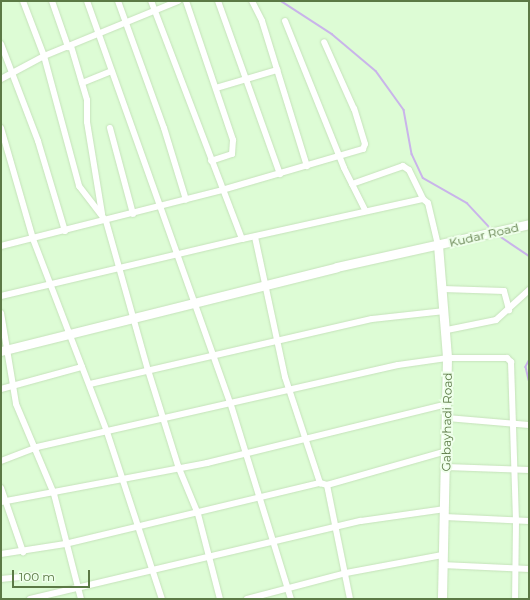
<!DOCTYPE html>
<html>
<head>
<meta charset="utf-8">
<style>
  body { margin:0 }
  #map { position:relative; width:530px; height:600px; overflow:hidden; background:#e6ffe2; font-family:Montserrat,sans-serif }
  div>[style] { position:absolute }
  .residential>* { inset:0; background:#ddfcd5 }
  .stream>* { height:1.5px; margin:-0.75px; padding:0 0.75px; transform-origin:0.75px; border-radius:0.75px; background:#c9b4ea }
  .roads { filter:drop-shadow(0 0 1px #c5e2ba) drop-shadow(0 0 1px #c5e2ba) }
  .street>* { height:6px; margin:-3px; padding:0 3px; transform-origin:3px; border-radius:3px; background:#fff }
  .secondary>* { height:9px; margin:-4.5px; padding:0 4.5px; transform-origin:4.5px; border-radius:4.5px; background:#fff }
  span { translate:-50% -50%; white-space:nowrap; text-align:center; line-height:1.15; -webkit-text-stroke:4px #eeffea; paint-order:stroke }
  .street-label { font-size:12px; color:#5b7945 }
  .frame { position:absolute; inset:0; border:2px solid #5b7945; pointer-events:none }
  .scale { position:absolute; left:12px; top:570px; width:78px; height:18px; box-sizing:border-box; border:2px solid #5b7945; border-top:0; padding-left:5px; font-size:12px; line-height:14px; white-space:nowrap; color:#5b7945; -webkit-text-stroke:3px #eeffea; paint-order:stroke }
</style>
</head>
<body>
<div id="map">
  <div class="residential">
    <div style="clip-path:polygon(1px 1px,529px 1px,529px 599px,1px 599px)"></div>
  </div>
  <div class="stream">
    <div style="left:281px;top:1px;width:61px;rotate:32.9deg"></div>
    <div style="left:332px;top:34px;width:57px;rotate:40.1deg"></div>
    <div style="left:376px;top:71px;width:48px;rotate:54.3deg"></div>
    <div style="left:404px;top:110px;width:45px;rotate:79.7deg"></div>
    <div style="left:412px;top:154px;width:26px;rotate:65deg"></div>
    <div style="left:423px;top:178px;width:51px;rotate:29.6deg"></div>
    <div style="left:467px;top:203px;width:35px;rotate:47deg"></div>
    <div style="left:498px;top:235px;width:37px;rotate:34deg"></div>
    <div style="left:529px;top:361px;width:7px;rotate:117deg"></div>
    <div style="left:526px;top:367px;width:13px;rotate:77deg"></div>
  </div>
  <div class="roads">
    <div class="street">
      <div style="left:23px;top:1px;width:59px;rotate:69.1deg"></div>
      <div style="left:44px;top:56px;width:135px;rotate:74.9deg"></div>
      <div style="left:79px;top:186px;width:44px;rotate:52.4deg"></div>
      <div style="left:106px;top:221px;width:155px;rotate:74.3deg"></div>
      <div style="left:148px;top:370px;width:101px;rotate:72.6deg"></div>
      <div style="left:178px;top:466px;width:52px;rotate:67.4deg"></div>
      <div style="left:198px;top:514px;width:88px;rotate:75.5deg"></div>
      <div style="left:52px;top:1px;width:49px;rotate:70.8deg"></div>
      <div style="left:87px;top:1px;width:426px;rotate:70.4deg"></div>
      <div style="left:230px;top:402px;width:206px;rotate:72.8deg"></div>
      <div style="left:118px;top:1px;width:135px;rotate:70.1deg"></div>
      <div style="left:164px;top:128px;width:75px;rotate:73deg"></div>
      <div style="left:186px;top:1px;width:147px;rotate:71.3deg"></div>
      <div style="left:233px;top:140px;width:14px;rotate:94deg"></div>
      <div style="left:232px;top:154px;width:22px;rotate:162deg"></div>
      <div style="left:218px;top:1px;width:184px;rotate:70.3deg"></div>
      <div style="left:252px;top:1px;width:22px;rotate:63deg"></div>
      <div style="left:262px;top:21px;width:152px;rotate:72.8deg"></div>
      <div style="left:285px;top:21px;width:158px;rotate:68.1deg"></div>
      <div style="left:344px;top:168px;width:47px;rotate:63.4deg"></div>
      <div style="left:1px;top:44px;width:104px;rotate:69.1deg"></div>
      <div style="left:38px;top:141px;width:94px;rotate:73.3deg"></div>
      <div style="left:71px;top:46px;width:56px;rotate:73.5deg"></div>
      <div style="left:87px;top:100px;width:22px;rotate:90deg"></div>
      <div style="left:87px;top:122px;width:93px;rotate:80.7deg"></div>
      <div style="left:1px;top:79px;width:49px;rotate:-28.1deg"></div>
      <div style="left:44px;top:56px;width:145px;rotate:-22.3deg"></div>
      <div style="left:82px;top:83px;width:32px;rotate:-22deg"></div>
      <div style="left:216px;top:88px;width:64px;rotate:-16.4deg"></div>
      <div style="left:1px;top:128px;width:116px;rotate:73.9deg"></div>
      <div style="left:33px;top:239px;width:207px;rotate:69deg"></div>
      <div style="left:107px;top:432px;width:176px;rotate:71.8deg"></div>
      <div style="left:110px;top:128px;width:89px;rotate:75deg"></div>
      <div style="left:352px;top:184px;width:54px;rotate:-19.4deg"></div>
      <div style="left:403px;top:166px;width:7px;rotate:34deg"></div>
      <div style="left:409px;top:170px;width:32px;rotate:64deg"></div>
      <div style="left:255px;top:237px;width:143px;rotate:77.9deg"></div>
      <div style="left:285px;top:377px;width:112px;rotate:71.7deg"></div>
      <div style="left:242px;top:239px;width:185px;rotate:-12.5deg"></div>
      <div style="left:423px;top:199px;width:6px;rotate:39deg"></div>
      <div style="left:428px;top:203px;width:43px;rotate:76.6deg"></div>
      <div style="left:1px;top:246px;width:228px;rotate:-14.2deg"></div>
      <div style="left:222px;top:190px;width:147px;rotate:-16.2deg"></div>
      <div style="left:363px;top:149px;width:5px;rotate:-68deg"></div>
      <div style="left:365px;top:144px;width:37px;rotate:-107deg"></div>
      <div style="left:354px;top:109px;width:73px;rotate:-114.1deg"></div>
      <div style="left:443px;top:289px;width:61px;rotate:1.9deg"></div>
      <div style="left:504px;top:291px;width:20px;rotate:75deg"></div>
      <div style="left:1px;top:296px;width:248px;rotate:-13.3deg"></div>
      <div style="left:242px;top:239px;width:255px;rotate:-110.9deg"></div>
      <div style="left:1px;top:313px;width:92px;rotate:80.6deg"></div>
      <div style="left:16px;top:404px;width:98px;rotate:67.1deg"></div>
      <div style="left:54px;top:494px;width:108px;rotate:75.6deg"></div>
      <div style="left:447px;top:330px;width:50px;rotate:-11.5deg"></div>
      <div style="left:496px;top:320px;width:45px;rotate:-42.3deg"></div>
      <div style="left:90px;top:384px;width:289px;rotate:-13deg"></div>
      <div style="left:372px;top:319px;width:73px;rotate:-6.3deg"></div>
      <div style="left:1px;top:389px;width:84px;rotate:-15.2deg"></div>
      <div style="left:447px;top:418px;width:82px;rotate:4.9deg"></div>
      <div style="left:1px;top:461px;width:39px;rotate:-21deg"></div>
      <div style="left:37px;top:447px;width:370px;rotate:-12.8deg"></div>
      <div style="left:398px;top:365px;width:49px;rotate:-8.1deg"></div>
      <div style="left:447px;top:358px;width:60px"></div>
      <div style="left:507px;top:358px;width:6px;rotate:45deg"></div>
      <div style="left:511px;top:362px;width:159px;rotate:88.2deg"></div>
      <div style="left:516px;top:521px;width:78px;rotate:90.7deg"></div>
      <div style="left:446px;top:467px;width:83px;rotate:2.1deg"></div>
      <div style="left:327px;top:485px;width:116px;rotate:78.6deg"></div>
      <div style="left:1px;top:488px;width:68px;rotate:71deg"></div>
      <div style="left:1px;top:502px;width:210px;rotate:-10.7deg"></div>
      <div style="left:207px;top:463px;width:247px;rotate:-13.8deg"></div>
      <div style="left:445px;top:517px;width:84px;rotate:2.7deg"></div>
      <div style="left:1px;top:554px;width:65px;rotate:-8.9deg"></div>
      <div style="left:65px;top:544px;width:262px;rotate:-13.5deg"></div>
      <div style="left:320px;top:483px;width:7px;rotate:16deg"></div>
      <div style="left:327px;top:485px;width:124px;rotate:-15.9deg"></div>
      <div style="left:442px;top:565px;width:87px;rotate:2.6deg"></div>
      <div style="left:1px;top:579px;width:30px;rotate:-6deg"></div>
      <div style="left:30px;top:599px;width:340px;rotate:-13.3deg"></div>
      <div style="left:361px;top:521px;width:85px;rotate:-8.1deg"></div>
      <div style="left:247px;top:599px;width:102px;rotate:-14.7deg"></div>
      <div style="left:346px;top:573px;width:98px;rotate:-10.6deg"></div>
    </div>
    <div class="secondary">
      <div style="left:438px;top:245px;width:113px;rotate:85.4deg"></div>
      <div style="left:447px;top:358px;width:241px;rotate:91.2deg"></div>
      <div style="left:1px;top:351px;width:346px;rotate:-14deg"></div>
      <div style="left:337px;top:267px;width:197px;rotate:-12.6deg"></div>
    </div>
  </div>
  <div class="street-label">
    <span style="left:484px;top:235px;rotate:-13deg">Kudar Road</span>
    <span style="left:447px;top:422px;rotate:-89deg">Gabayhadi Road</span>
  </div>
  <div class="frame"></div>
  <div class="scale">100 m</div>
</div>
</body>
</html>
